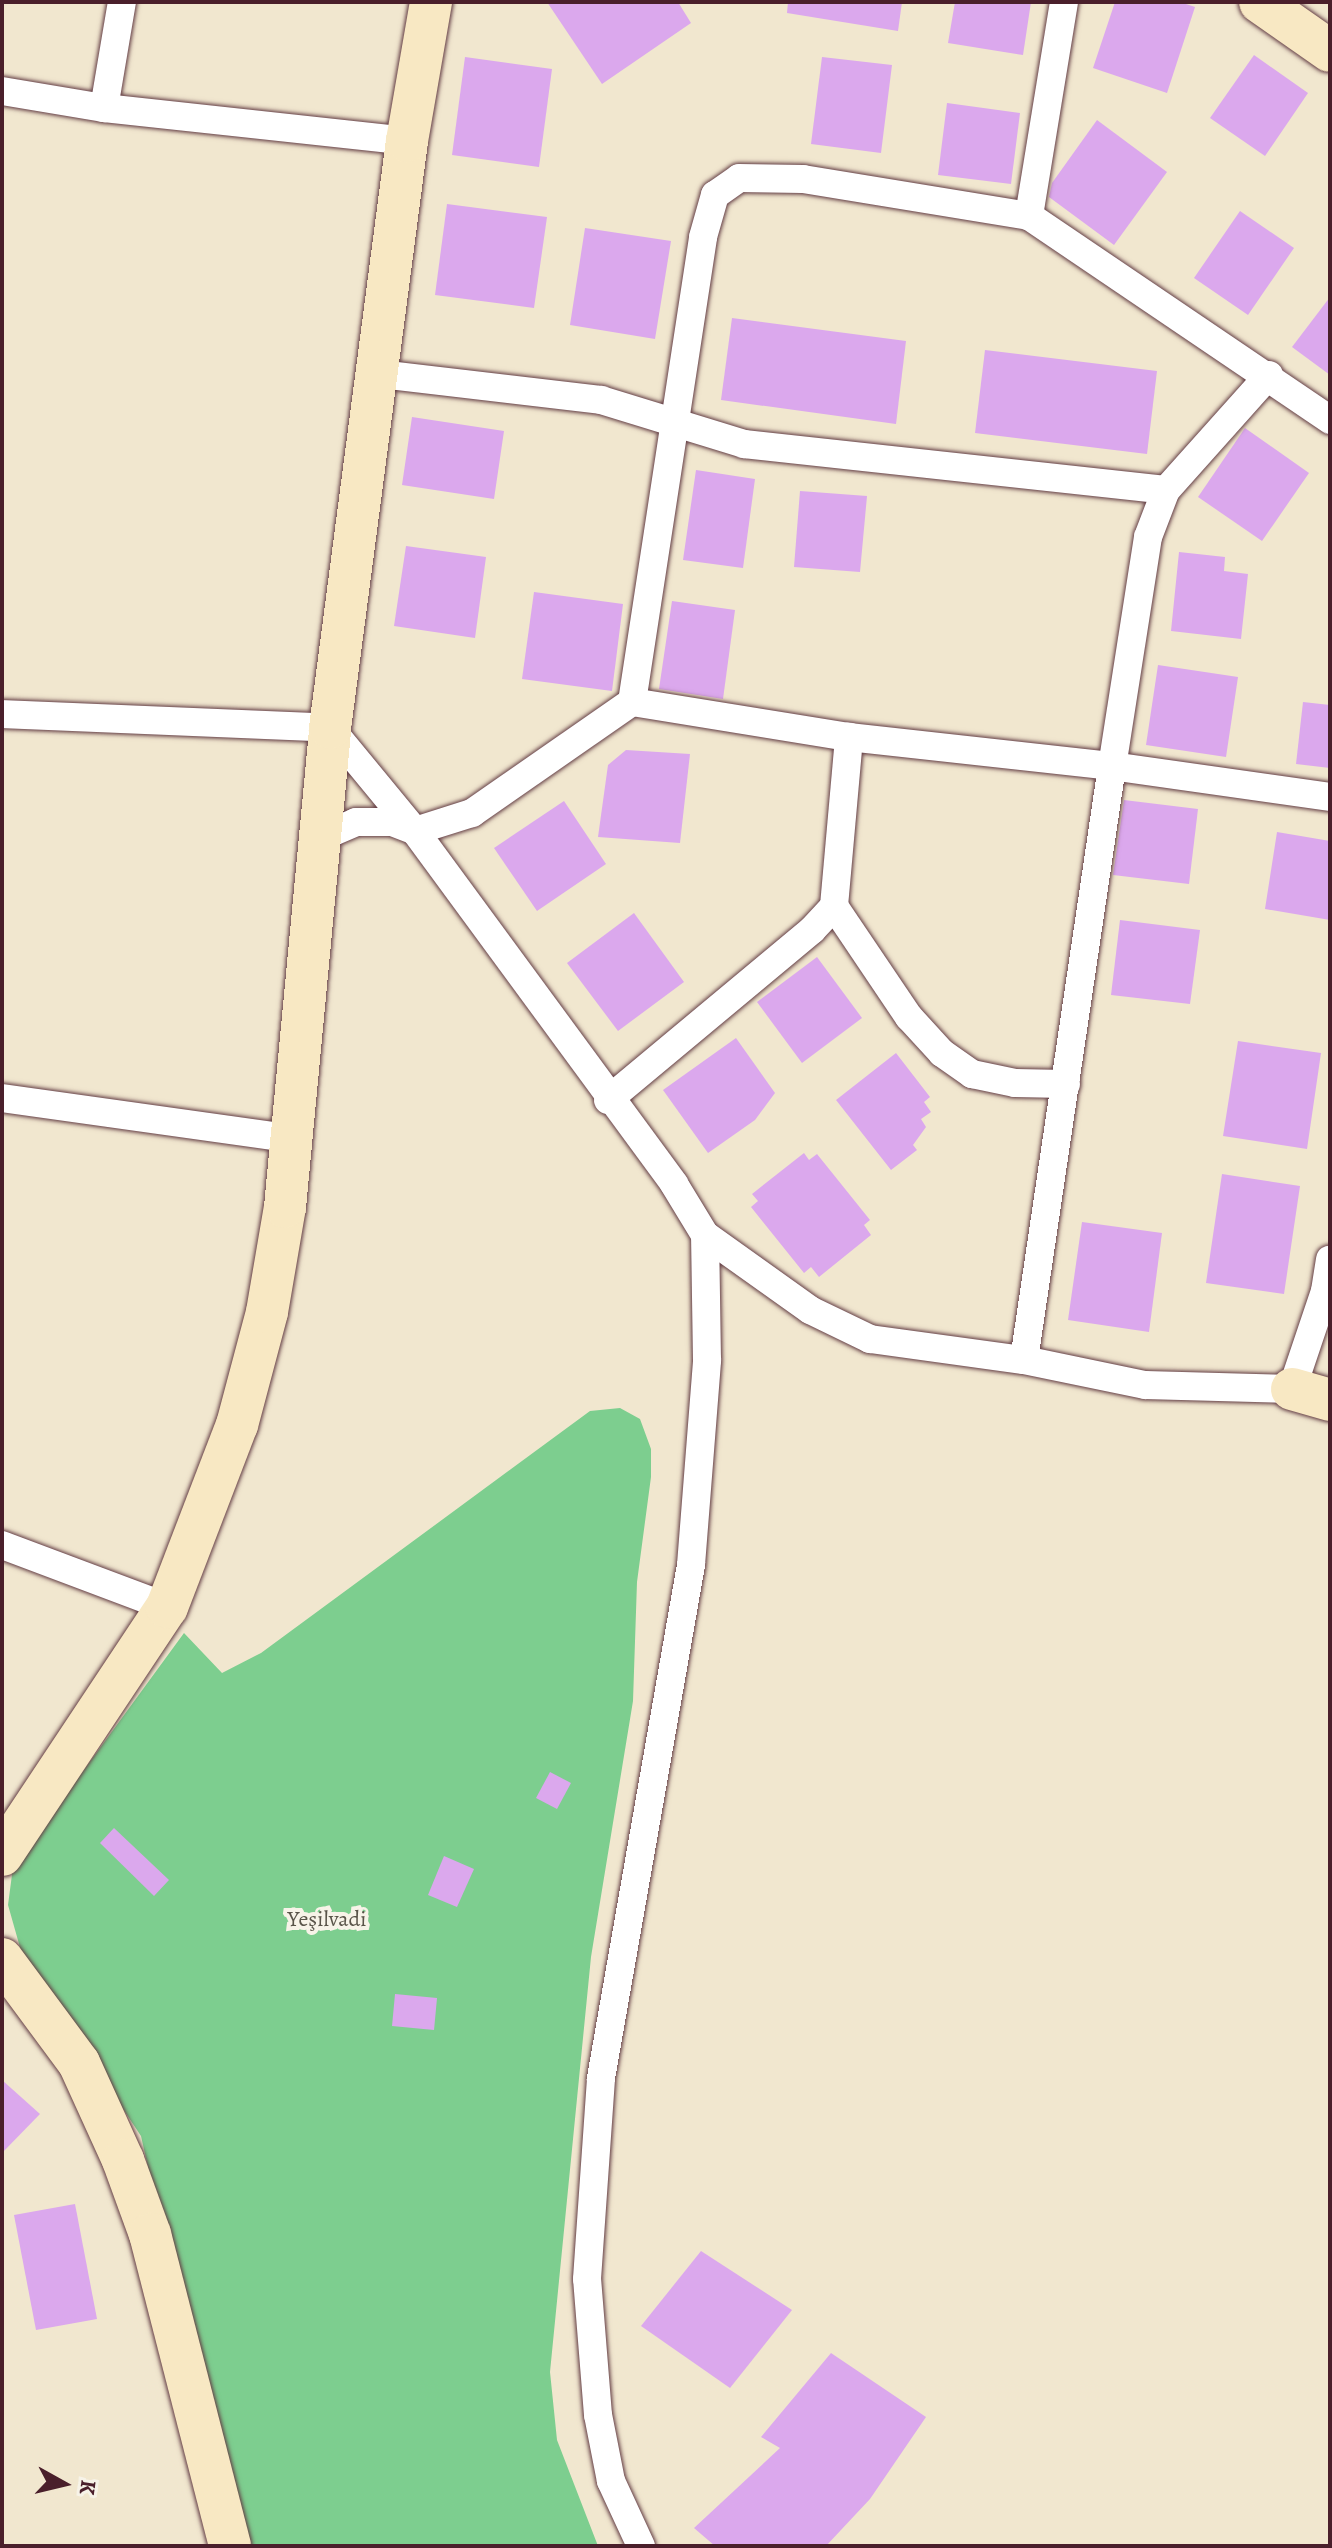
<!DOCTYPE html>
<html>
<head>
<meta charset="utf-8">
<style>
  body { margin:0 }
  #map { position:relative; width:1332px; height:2548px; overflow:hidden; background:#f1e7cf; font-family:Alegreya,serif }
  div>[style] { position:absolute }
  .green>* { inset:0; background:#7dce8f }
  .building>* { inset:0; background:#dba8ed }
  .roads { filter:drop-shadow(0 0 2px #633d44) drop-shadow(0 0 2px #633d44) }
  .street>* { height:28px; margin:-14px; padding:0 14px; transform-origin:14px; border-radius:14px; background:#fff }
  .secondary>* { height:42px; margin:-21px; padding:0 21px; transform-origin:21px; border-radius:21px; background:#f8e8c3 }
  span { translate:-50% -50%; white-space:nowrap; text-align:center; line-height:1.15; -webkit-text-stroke:8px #f7f3e8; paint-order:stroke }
  .park-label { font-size:22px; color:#595449 }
  .frame { position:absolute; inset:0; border:4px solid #4a1f2b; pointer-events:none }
  .north { position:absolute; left:24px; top:2444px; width:80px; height:80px; -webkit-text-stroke:6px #f7f3e8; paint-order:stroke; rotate:98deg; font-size:22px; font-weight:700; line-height:32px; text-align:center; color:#4a1f2b }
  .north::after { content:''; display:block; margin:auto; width:28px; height:36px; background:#4a1f2b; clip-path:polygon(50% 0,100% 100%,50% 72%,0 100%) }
</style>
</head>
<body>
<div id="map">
  <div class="green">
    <div style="clip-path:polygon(620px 1408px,640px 1419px,651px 1449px,651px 1477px,637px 1582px,633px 1701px,591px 1957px,550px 2372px,557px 2440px,598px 2546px,251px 2546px,167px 2252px,141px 2136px,23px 1958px,8px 1905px,13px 1867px,184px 1633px,222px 1673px,261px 1653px,590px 1411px)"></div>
  </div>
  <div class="building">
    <div style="clip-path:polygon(547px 2px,678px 2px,691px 23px,602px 84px)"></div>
    <div style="clip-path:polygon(788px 2px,902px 2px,898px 31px,787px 13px)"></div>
    <div style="clip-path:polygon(955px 2px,1031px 2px,1023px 55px,948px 43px)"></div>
    <div style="clip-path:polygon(1115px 2px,1180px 2px,1195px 7px,1167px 93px,1093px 68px)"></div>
    <div style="clip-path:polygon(1254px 55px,1308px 93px,1265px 156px,1210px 118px)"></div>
    <div style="clip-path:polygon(465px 57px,552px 69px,539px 167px,452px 155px)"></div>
    <div style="clip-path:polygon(822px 57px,892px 65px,881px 153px,811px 144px)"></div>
    <div style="clip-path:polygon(947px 103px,1020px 113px,1011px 184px,938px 175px)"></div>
    <div style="clip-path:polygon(1097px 120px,1167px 172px,1114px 245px,1049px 197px,1052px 183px)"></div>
    <div style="clip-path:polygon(447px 204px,547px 217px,534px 308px,435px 295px)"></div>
    <div style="clip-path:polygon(1240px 211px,1294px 248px,1248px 315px,1194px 278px)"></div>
    <div style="clip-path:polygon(585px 228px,671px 241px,655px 339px,570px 325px)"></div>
    <div style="clip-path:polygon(1330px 297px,1330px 375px,1292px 347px)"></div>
    <div style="clip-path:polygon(732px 318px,906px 341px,896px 424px,721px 400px)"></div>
    <div style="clip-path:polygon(985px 350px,1157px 371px,1147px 454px,975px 433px)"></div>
    <div style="clip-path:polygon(412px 417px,504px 431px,494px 499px,402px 485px)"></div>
    <div style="clip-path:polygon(1245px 428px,1309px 473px,1262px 541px,1198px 497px)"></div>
    <div style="clip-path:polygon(696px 470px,755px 479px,743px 568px,683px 560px)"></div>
    <div style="clip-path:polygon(800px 491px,867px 496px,860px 572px,794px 567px)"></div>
    <div style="clip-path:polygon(406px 546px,486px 557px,475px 638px,394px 626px)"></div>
    <div style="clip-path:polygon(1179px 552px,1225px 557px,1224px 571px,1248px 574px,1241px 639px,1171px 631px)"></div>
    <div style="clip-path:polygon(534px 592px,623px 604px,612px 691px,522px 679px)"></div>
    <div style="clip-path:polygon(672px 601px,735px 610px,723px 699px,659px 689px)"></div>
    <div style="clip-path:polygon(1158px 665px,1238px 677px,1226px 757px,1146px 745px)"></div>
    <div style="clip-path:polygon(1303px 702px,1330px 705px,1330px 768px,1296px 764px)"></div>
    <div style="clip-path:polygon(626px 750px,690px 754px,680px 843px,598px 837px,608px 765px)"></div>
    <div style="clip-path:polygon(1124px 800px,1198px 809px,1189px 884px,1113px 875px)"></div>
    <div style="clip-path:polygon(564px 801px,606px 864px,537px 911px,494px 848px)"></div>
    <div style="clip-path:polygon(1277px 832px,1330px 841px,1330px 920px,1265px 909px)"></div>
    <div style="clip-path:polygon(634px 913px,684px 982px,618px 1031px,567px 963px)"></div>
    <div style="clip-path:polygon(1120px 920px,1200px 930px,1190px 1004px,1111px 995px)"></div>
    <div style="clip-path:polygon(817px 957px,862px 1018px,802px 1063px,757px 1002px)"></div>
    <div style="clip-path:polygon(736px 1038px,775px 1093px,755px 1120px,708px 1153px,663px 1090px)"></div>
    <div style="clip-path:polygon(1238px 1041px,1321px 1053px,1307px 1149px,1223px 1136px)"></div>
    <div style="clip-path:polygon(896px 1053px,930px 1097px,924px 1102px,931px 1112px,921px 1119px,926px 1127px,913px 1145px,917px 1150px,891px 1170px,836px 1100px)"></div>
    <div style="clip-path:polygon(804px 1153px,809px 1160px,817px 1154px,870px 1220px,864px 1225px,871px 1235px,819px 1277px,811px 1267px,804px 1273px,751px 1207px,758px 1201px,752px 1194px)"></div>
    <div style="clip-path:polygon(1222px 1174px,1300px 1186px,1284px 1294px,1206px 1283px)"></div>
    <div style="clip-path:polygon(1082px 1222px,1162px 1233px,1149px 1332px,1068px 1320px)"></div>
    <div style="clip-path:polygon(550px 1772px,571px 1783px,557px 1809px,536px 1798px)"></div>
    <div style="clip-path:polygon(114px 1828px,169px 1880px,154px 1896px,100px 1843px)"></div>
    <div style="clip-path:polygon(444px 1856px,474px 1869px,457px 1907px,428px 1895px)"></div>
    <div style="clip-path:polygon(395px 1994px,437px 1998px,434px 2030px,392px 2026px)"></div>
    <div style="clip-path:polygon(2px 2080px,40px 2114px,2px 2153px)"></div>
    <div style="clip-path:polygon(75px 2204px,97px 2319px,36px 2330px,14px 2215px)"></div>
    <div style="clip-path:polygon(701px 2251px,792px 2310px,730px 2388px,641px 2326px)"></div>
    <div style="clip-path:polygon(831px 2353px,926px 2417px,870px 2499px,826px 2546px,715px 2546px,694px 2528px,780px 2448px,761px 2437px)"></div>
  </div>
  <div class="roads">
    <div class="street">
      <div style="left:1064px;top:2px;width:217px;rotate:99.3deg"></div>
      <div style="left:1029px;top:216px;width:364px;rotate:34.1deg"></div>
      <div style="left:2px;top:91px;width:103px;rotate:9.5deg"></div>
      <div style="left:104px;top:108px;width:305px;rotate:6.2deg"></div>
      <div style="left:104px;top:108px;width:108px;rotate:-80.4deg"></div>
      <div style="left:380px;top:374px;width:223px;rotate:6.7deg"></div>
      <div style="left:601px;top:400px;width:150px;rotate:17.1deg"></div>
      <div style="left:744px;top:444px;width:424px;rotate:6.2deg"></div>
      <div style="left:1269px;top:375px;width:154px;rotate:131.8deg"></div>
      <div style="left:1166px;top:490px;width:50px;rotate:111deg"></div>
      <div style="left:1148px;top:537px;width:232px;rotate:98.9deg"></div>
      <div style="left:1112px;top:766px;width:220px;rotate:8.1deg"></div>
      <div style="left:632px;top:702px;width:220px;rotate:9.2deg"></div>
      <div style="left:849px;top:737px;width:265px;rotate:6.3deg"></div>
      <div style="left:1112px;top:766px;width:600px;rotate:98.43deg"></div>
      <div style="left:2px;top:714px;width:328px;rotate:2.4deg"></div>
      <div style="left:330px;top:728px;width:134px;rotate:50.5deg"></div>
      <div style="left:415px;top:831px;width:438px;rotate:53.7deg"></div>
      <div style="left:674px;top:1184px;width:60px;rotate:58.7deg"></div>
      <div style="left:705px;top:1235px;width:129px;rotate:35.5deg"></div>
      <div style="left:810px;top:1310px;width:67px;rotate:25.8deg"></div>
      <div style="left:870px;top:1339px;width:155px;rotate:7.8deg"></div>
      <div style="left:1024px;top:1360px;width:124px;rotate:11.7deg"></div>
      <div style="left:1145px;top:1385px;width:147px;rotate:1.6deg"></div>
      <div style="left:1292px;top:1389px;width:103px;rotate:-71.4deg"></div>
      <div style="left:1325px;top:1291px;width:32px;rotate:-81deg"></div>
      <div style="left:321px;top:837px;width:38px;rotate:-23deg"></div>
      <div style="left:356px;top:822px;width:36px"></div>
      <div style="left:392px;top:822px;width:25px;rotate:21deg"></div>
      <div style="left:415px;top:831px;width:60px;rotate:-17.5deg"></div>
      <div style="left:472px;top:813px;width:195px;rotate:-34.8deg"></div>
      <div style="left:632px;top:702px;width:470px;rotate:-81.3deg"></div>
      <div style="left:703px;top:237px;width:44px;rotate:-74.1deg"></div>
      <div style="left:715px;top:195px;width:29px;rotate:-35deg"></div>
      <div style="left:739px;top:178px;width:64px;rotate:0.9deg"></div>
      <div style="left:803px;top:179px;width:229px;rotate:9.3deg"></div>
      <div style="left:834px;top:906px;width:134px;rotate:56deg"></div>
      <div style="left:909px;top:1017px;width:49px;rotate:47.5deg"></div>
      <div style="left:942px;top:1053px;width:37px;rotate:35deg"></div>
      <div style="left:972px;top:1074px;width:44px;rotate:11.8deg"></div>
      <div style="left:1015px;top:1083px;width:51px;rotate:1.1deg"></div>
      <div style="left:2px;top:1098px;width:293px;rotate:8deg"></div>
      <div style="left:608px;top:1100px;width:266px;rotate:-39.8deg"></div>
      <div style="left:812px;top:930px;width:33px;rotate:-47deg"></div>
      <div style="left:834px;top:906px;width:170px;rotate:-84.9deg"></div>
      <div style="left:2px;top:1545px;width:176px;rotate:20.6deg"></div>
      <div style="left:641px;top:2546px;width:72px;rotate:-114.8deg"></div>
      <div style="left:611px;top:2481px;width:67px;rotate:-101.1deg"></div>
      <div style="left:598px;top:2415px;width:136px;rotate:-94.6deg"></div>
      <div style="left:587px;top:2279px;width:201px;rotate:-86deg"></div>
      <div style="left:601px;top:2078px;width:521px;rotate:-80.05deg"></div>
      <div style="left:691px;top:1565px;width:206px;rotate:-85.5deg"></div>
      <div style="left:707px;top:1360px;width:125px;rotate:-90.9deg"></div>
    </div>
    <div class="secondary">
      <div style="left:1260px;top:2px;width:85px;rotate:35deg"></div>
      <div style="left:1292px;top:1389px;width:40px;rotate:16deg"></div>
      <div style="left:2px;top:1855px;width:298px;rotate:-56.4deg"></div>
      <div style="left:167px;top:1607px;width:195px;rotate:-69deg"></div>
      <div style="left:237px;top:1425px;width:117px;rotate:-75.1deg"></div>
      <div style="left:267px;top:1312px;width:107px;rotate:-80.3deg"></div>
      <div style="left:285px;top:1207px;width:481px;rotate:-84.6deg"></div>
      <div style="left:330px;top:728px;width:592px;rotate:-82.53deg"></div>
      <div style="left:407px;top:141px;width:141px;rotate:-80.2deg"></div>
      <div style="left:2px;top:1959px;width:129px;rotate:53.5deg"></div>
      <div style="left:79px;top:2063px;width:107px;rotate:65.6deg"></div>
      <div style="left:123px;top:2160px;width:79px;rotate:70deg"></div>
      <div style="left:150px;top:2234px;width:322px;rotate:75.6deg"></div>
    </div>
  </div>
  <div class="park-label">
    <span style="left:327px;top:1920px">Yeşilvadi</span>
  </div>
  <div class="frame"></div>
  <div class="north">K</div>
</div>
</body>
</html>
